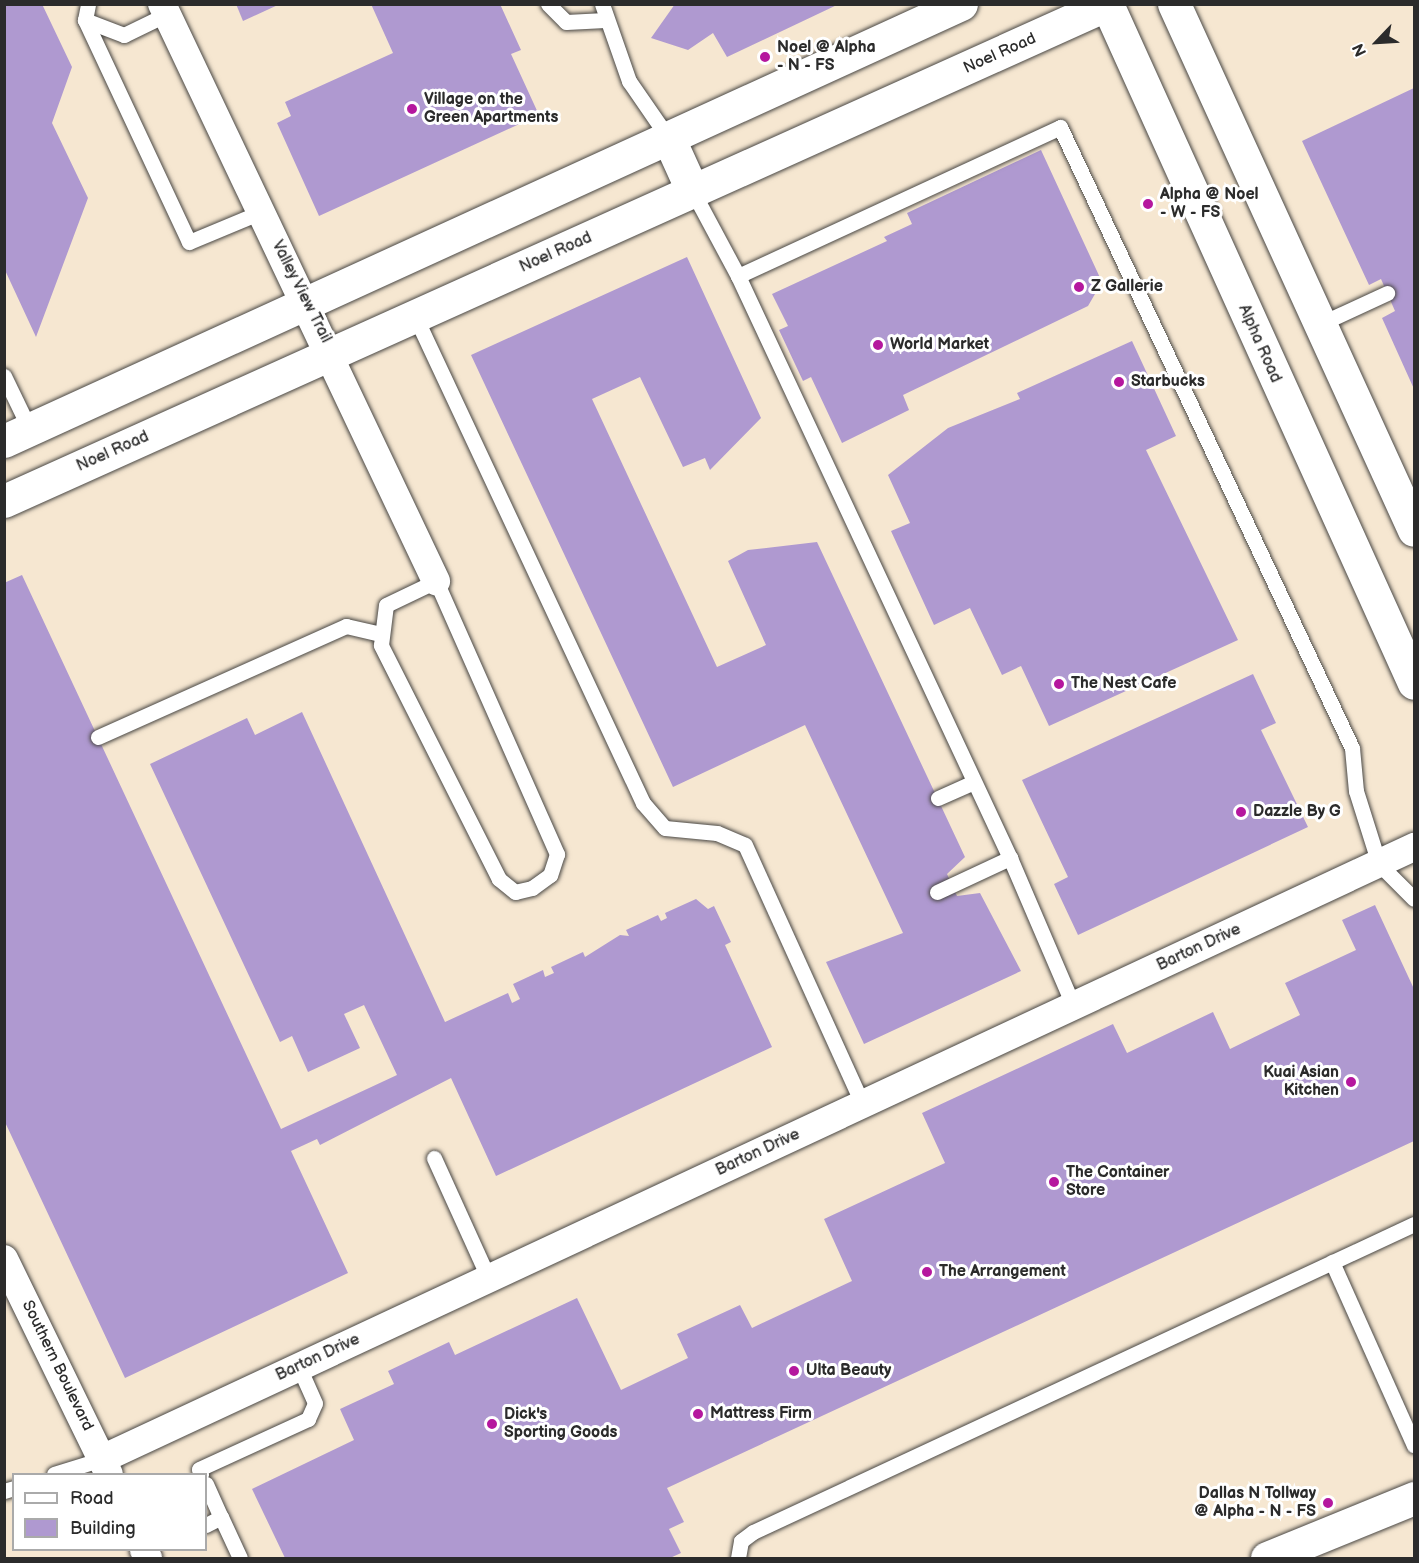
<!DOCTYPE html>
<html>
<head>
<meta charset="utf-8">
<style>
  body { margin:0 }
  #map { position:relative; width:1419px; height:1563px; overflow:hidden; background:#f6e7d1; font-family:"Balsamiq Sans",sans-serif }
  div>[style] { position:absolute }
  .building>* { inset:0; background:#af99d0 }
  .roads { filter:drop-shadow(0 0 2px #494744) drop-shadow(0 0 2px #494744) }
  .service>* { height:15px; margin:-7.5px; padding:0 7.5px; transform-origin:7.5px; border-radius:7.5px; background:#fff }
  .minor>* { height:28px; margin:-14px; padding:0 14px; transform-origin:14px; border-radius:14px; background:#fff }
  .tertiary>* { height:33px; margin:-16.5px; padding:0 16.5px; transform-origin:16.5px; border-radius:16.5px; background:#fff }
  .secondary>* { height:33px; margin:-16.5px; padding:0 16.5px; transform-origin:16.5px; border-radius:16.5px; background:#fff }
  .dots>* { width:16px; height:16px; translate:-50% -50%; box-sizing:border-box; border:3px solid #fff; border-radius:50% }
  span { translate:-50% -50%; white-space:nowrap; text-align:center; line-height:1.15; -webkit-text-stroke:6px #fff; paint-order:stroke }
  .poi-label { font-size:16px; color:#2b2b2b; font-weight:700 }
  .left { translate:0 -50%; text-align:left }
  .right { translate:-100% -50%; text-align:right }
  .street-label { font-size:16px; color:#2b2b2b }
  .frame { position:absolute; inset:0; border:6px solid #2b2b2b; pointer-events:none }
  .legend { position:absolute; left:12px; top:1473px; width:195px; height:78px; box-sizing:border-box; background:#fff; border:2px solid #aaa; margin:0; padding:8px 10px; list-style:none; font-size:18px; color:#2b2b2b }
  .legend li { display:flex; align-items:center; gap:12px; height:30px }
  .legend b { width:30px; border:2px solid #aaa }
  .north { position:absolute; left:1347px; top:12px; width:60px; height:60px; -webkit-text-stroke:4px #fff; paint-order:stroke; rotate:245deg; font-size:16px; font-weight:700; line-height:24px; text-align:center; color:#2b2b2b }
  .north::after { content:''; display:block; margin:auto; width:21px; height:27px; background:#2b2b2b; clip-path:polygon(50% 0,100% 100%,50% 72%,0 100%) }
</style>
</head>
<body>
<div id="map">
  <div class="building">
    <div style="clip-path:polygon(4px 4px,42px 4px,72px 67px,52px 123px,88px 198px,36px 337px,4px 268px)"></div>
    <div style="clip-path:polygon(236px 4px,280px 4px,243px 21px)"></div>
    <div style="clip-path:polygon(371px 4px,500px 4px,521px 50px,511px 54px,539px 115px,319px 216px,277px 123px,291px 116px,285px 102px,393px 53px)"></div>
    <div style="clip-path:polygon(675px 4px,839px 4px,727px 57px,713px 33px,688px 50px,651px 38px)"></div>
    <div style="clip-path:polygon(1414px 88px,1414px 389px,1382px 318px,1395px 311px,1381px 279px,1369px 285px,1302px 141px)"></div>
    <div style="clip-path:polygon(1041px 150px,1102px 282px,1088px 306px,903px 395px,909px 410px,842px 443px,811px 377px,803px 381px,779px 330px,788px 326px,772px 294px,887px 241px,884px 237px,912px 224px,907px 213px)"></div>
    <div style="clip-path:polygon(687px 257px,761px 418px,710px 470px,705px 458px,683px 467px,640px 377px,592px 399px,717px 667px,766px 645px,728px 561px,748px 550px,817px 542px,965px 857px,947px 874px,957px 896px,980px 893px,1021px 971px,864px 1044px,826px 962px,903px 933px,805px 725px,673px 787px,471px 355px)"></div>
    <div style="clip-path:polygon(1132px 341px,1176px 436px,1146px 450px,1238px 640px,1049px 726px,1021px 666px,1002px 675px,970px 608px,934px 625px,891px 531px,910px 523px,888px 475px,948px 428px,1020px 399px,1017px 393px)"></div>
    <div style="clip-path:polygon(22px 575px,281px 1129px,397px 1075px,364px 1005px,344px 1014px,360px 1048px,308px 1072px,292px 1036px,280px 1042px,150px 764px,247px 718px,255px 735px,302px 712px,445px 1022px,508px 993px,512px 1003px,520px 999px,513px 984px,543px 970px,545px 977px,554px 973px,551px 967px,583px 952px,585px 957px,620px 935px,629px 936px,626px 930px,658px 915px,661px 921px,667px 918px,665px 913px,696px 899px,708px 909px,714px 906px,731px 942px,725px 945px,772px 1047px,496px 1176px,451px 1078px,320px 1145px,317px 1139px,291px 1151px,348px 1273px,125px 1378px,4px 1120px,4px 583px)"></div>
    <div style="clip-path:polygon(1253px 674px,1276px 723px,1261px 730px,1308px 827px,1078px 935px,1054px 884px,1068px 877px,1022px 780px)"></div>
    <div style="clip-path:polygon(1375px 905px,1414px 989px,1414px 1141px,667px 1488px,684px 1522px,669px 1529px,681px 1553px,670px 1558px,285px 1558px,252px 1489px,354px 1440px,340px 1409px,394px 1384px,388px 1371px,449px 1342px,455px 1355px,577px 1298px,621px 1390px,688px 1358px,677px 1334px,740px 1305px,752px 1328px,852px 1281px,824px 1219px,945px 1163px,922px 1113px,1113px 1024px,1127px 1053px,1213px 1012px,1230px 1049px,1300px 1015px,1285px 983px,1356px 950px,1342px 920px)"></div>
  </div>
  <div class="roads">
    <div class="service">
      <div style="left:548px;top:4px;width:25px;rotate:45deg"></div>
      <div style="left:566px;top:22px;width:39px;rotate:-3deg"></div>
      <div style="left:602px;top:4px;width:82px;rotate:70.7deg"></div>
      <div style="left:629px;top:81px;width:70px;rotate:55.4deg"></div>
      <div style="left:167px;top:14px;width:48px;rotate:154deg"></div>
      <div style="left:124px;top:35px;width:42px;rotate:-159deg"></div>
      <div style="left:85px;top:20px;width:245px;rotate:64.9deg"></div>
      <div style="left:189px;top:242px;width:78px;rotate:-22.6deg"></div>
      <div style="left:85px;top:20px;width:16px;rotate:-79deg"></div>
      <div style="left:693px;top:192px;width:95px;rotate:61.8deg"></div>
      <div style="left:738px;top:276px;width:642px;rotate:64.95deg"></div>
      <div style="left:1010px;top:858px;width:162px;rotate:66.8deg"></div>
      <div style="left:738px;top:276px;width:355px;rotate:-24.8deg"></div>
      <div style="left:1060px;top:127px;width:686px;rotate:64.82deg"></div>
      <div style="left:1352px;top:748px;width:43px;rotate:84.7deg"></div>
      <div style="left:1356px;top:791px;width:77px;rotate:72.5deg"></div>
      <div style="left:1379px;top:864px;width:49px;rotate:45deg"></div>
      <div style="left:415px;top:316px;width:538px;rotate:64.91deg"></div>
      <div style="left:643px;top:803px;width:33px;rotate:49deg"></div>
      <div style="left:665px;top:828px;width:52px;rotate:5.5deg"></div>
      <div style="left:717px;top:833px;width:30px;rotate:23deg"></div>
      <div style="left:745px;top:845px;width:286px;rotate:65.6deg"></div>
      <div style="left:1320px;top:324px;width:74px;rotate:-24.8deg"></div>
      <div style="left:4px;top:376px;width:60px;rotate:64.3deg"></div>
      <div style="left:436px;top:581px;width:299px;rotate:66.1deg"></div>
      <div style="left:557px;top:854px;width:22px;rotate:108deg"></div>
      <div style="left:550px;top:875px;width:22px;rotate:144deg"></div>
      <div style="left:532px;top:888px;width:17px;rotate:167deg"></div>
      <div style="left:515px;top:892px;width:21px;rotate:-141deg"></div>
      <div style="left:499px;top:879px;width:262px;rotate:-116.8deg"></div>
      <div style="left:381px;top:645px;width:40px;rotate:-82.9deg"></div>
      <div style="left:386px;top:605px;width:55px;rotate:-25.6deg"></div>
      <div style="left:98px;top:737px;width:272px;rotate:-24.1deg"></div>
      <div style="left:346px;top:626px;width:35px;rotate:13deg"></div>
      <div style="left:938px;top:798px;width:39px;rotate:-24deg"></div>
      <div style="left:937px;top:892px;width:81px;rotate:-25deg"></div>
      <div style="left:434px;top:1158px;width:133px;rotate:65.6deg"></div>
      <div style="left:1332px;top:1262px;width:201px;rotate:65.9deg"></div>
      <div style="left:54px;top:1474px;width:50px;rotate:-17.4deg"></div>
      <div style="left:201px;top:1474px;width:5px;rotate:-112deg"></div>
      <div style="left:199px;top:1469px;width:120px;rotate:-24.6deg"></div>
      <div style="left:308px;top:1419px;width:17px;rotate:-66deg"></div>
      <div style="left:315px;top:1403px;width:39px;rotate:-114deg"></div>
      <div style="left:206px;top:1484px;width:36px;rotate:66deg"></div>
      <div style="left:4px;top:1491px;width:10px;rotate:-17deg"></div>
      <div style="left:206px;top:1525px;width:17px;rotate:-28deg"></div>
      <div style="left:221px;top:1517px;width:45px;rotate:65.1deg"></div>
      <div style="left:738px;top:1558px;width:17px;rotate:-80deg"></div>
      <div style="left:741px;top:1541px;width:15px;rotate:-37deg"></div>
      <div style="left:753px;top:1532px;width:729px;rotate:-24.98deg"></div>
    </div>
    <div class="minor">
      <div style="left:162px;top:4px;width:639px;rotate:64.6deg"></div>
      <div style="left:4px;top:1259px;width:239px;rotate:64deg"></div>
      <div style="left:102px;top:1459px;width:1448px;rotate:-25.01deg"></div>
      <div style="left:144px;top:1550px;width:9px;rotate:63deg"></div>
    </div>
    <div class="tertiary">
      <div style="left:1107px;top:4px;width:745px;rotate:65.67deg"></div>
      <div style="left:1174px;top:4px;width:578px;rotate:65.47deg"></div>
      <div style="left:669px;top:139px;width:58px;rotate:65.6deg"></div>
      <div style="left:4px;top:441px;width:1052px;rotate:-24.54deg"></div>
      <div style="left:4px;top:501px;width:1211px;rotate:-24.24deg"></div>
    </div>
    <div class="secondary">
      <div style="left:1267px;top:1558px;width:159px;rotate:-22.2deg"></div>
    </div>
  </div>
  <div class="dots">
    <div style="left:765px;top:57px;background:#b5179e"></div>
    <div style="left:412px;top:109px;background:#b5179e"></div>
    <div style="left:1148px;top:204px;background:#b5179e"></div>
    <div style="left:1079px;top:287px;background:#b5179e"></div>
    <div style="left:878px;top:345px;background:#b5179e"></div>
    <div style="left:1119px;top:382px;background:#b5179e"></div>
    <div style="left:1059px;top:684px;background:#b5179e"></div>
    <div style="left:1241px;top:812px;background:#b5179e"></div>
    <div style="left:1351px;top:1082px;background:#b5179e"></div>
    <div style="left:1054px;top:1182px;background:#b5179e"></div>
    <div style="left:927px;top:1272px;background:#b5179e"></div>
    <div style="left:794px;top:1371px;background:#b5179e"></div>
    <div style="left:698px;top:1414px;background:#b5179e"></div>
    <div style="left:492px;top:1424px;background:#b5179e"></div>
    <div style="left:1328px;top:1503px;background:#b5179e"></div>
  </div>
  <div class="poi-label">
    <span class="left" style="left:777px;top:57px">Noel @ Alpha<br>- N - FS</span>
    <span class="left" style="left:424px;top:109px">Village on the<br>Green Apartments</span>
    <span class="left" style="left:1160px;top:204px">Alpha @ Noel<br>- W - FS</span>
    <span class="left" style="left:1091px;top:287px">Z Gallerie</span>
    <span class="left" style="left:890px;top:345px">World Market</span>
    <span class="left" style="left:1131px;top:382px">Starbucks</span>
    <span class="left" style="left:1071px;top:684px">The Nest Cafe</span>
    <span class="left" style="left:1253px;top:812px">Dazzle By G</span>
    <span class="right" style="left:1339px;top:1082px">Kuai Asian<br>Kitchen</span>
    <span class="left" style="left:1066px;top:1182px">The Container<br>Store</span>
    <span class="left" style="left:939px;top:1272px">The Arrangement</span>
    <span class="left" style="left:806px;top:1371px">Ulta Beauty</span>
    <span class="left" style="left:710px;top:1414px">Mattress Firm</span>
    <span class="left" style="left:504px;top:1424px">Dick's<br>Sporting Goods</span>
    <span class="right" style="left:1316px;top:1503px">Dallas N Tollway<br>@ Alpha - N - FS</span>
  </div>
  <div class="street-label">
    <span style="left:1000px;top:54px;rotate:-24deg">Noel Road</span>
    <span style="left:556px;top:253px;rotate:-24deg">Noel Road</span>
    <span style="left:301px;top:292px;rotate:63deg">Valley View Trail</span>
    <span style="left:1259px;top:344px;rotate:66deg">Alpha Road</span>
    <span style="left:113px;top:452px;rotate:-24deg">Noel Road</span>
    <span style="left:1199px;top:948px;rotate:-25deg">Barton Drive</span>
    <span style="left:758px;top:1153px;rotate:-25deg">Barton Drive</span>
    <span style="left:318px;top:1358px;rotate:-25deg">Barton Drive</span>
    <span style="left:57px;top:1366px;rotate:64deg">Southern Boulevard</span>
  </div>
  <div class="frame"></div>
  <ul class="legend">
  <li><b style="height:8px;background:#fff"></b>Road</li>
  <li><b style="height:16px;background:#af99d0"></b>Building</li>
  </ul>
  <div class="north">N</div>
</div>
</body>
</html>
